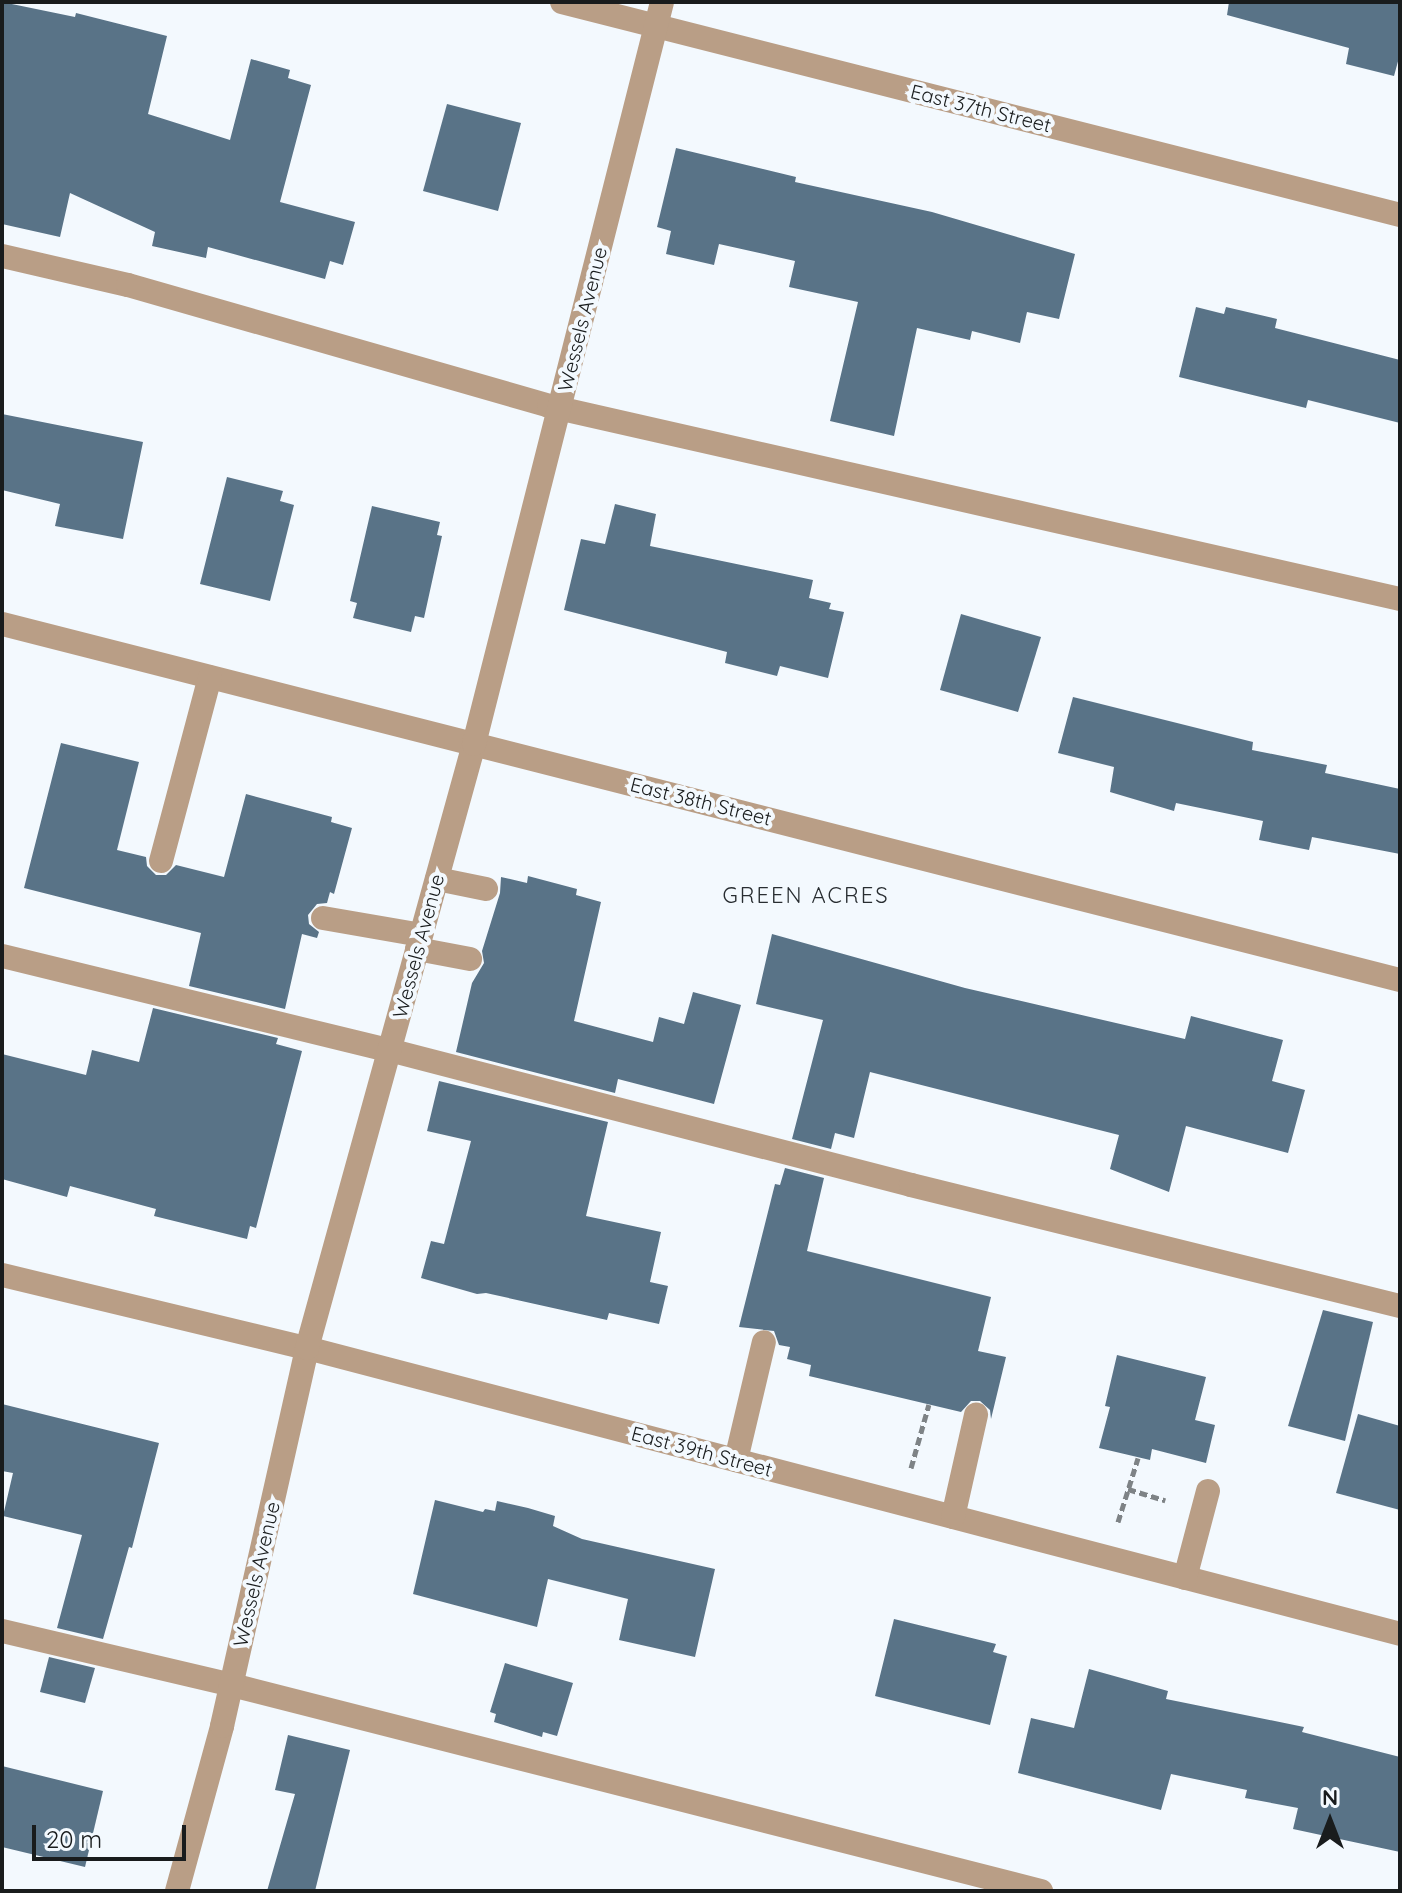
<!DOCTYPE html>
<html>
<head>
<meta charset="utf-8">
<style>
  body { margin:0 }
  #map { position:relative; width:1402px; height:1893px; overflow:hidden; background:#f3f9fe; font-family:Quicksand,sans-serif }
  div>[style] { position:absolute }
  .building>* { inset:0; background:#597387 }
  .path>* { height:5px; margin-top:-2.5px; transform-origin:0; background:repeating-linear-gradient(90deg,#7e8386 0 8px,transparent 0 12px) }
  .minor>* { height:24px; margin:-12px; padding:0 12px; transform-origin:12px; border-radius:12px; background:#b99e86 }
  span { translate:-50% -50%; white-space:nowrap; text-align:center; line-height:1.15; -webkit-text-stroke:8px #f3f9fe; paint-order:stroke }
  .street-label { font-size:20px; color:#191c1d }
  .neighbourhood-label { font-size:22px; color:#282d31; letter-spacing:2px }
  .frame { position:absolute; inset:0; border:4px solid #191c1d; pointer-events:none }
  .north { position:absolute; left:1290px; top:1781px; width:80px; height:80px; -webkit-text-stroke:6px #f3f9fe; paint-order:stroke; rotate:0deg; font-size:22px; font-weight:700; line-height:32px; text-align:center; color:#191c1d }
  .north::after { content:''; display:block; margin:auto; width:28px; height:36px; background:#191c1d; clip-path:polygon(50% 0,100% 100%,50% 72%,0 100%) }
  .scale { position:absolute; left:32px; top:1825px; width:154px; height:36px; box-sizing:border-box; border:4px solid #191c1d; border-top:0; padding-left:10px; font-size:24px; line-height:28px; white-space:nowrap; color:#191c1d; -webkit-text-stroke:6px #f3f9fe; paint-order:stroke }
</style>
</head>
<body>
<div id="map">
  <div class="building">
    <div style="clip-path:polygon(2px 2px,75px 17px,76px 13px,167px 36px,148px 114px,230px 140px,251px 59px,290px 70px,288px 78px,311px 85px,280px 202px,355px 222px,343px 265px,330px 261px,325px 279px,208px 247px,206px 258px,152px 246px,155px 232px,70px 193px,60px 237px,2px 224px)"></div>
    <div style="clip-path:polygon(1229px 2px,1400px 2px,1400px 54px,1394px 76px,1346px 64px,1349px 48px,1227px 15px)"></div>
    <div style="clip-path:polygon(447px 104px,521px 123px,498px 211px,423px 191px)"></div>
    <div style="clip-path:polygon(676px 148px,796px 177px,795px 182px,932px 212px,1075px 254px,1059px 319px,1027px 312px,1020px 343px,972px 331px,970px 340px,917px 328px,894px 436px,830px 421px,858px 302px,789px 287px,795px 261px,719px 244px,714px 265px,666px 254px,671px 231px,657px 227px)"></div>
    <div style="clip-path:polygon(1196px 307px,1224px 314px,1226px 307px,1277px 319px,1275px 328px,1400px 360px,1400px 423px,1308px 400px,1306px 408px,1179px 377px)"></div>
    <div style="clip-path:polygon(2px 414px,143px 442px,123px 539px,55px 526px,60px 504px,2px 490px)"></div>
    <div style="clip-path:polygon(227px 477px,283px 491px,280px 501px,294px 505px,270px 601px,200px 584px)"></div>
    <div style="clip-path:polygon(615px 504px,656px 514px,650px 546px,813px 580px,809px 598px,831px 603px,829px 609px,844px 612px,828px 678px,780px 666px,777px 676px,725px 663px,727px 652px,564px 610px,581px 539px,605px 544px)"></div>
    <div style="clip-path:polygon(372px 506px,440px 522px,437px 535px,442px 536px,424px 618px,415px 616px,411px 632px,353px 618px,357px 603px,350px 601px)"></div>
    <div style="clip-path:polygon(961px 614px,1041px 637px,1018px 712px,940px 690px)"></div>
    <div style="clip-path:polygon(1073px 697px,1253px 742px,1252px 750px,1327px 765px,1325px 773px,1400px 789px,1400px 854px,1312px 837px,1309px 850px,1259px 840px,1263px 821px,1176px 803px,1174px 811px,1110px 792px,1114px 767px,1058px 753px)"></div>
    <div style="clip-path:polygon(61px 743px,139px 762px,117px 850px,146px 857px,147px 866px,156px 875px,166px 875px,176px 865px,224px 877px,246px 794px,332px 817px,331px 822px,352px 828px,334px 894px,330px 892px,327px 903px,317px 904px,308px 915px,309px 924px,319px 932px,317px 938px,302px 934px,285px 1009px,189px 986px,201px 933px,24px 888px)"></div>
    <div style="clip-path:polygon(528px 876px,577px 889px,576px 895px,601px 902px,574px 1021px,653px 1042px,659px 1017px,684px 1024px,693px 992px,741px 1005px,714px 1104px,618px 1079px,615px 1093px,456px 1052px,472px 983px,484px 963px,482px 951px,500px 893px,501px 877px,527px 883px)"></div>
    <div style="clip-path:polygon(772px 934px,965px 988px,1185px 1039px,1191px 1016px,1283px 1040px,1272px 1081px,1305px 1090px,1288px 1153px,1186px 1126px,1169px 1192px,1110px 1169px,1119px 1135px,870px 1072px,854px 1138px,835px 1133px,831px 1149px,792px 1139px,823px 1020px,756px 1004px)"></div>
    <div style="clip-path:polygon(153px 1008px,278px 1038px,276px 1044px,302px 1051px,256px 1228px,250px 1226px,247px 1239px,154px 1216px,156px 1209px,70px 1186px,67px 1197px,2px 1179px,2px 1054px,86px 1075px,92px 1050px,139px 1062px)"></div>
    <div style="clip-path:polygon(439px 1081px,608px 1122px,586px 1216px,661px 1232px,650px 1282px,668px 1286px,659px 1324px,609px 1313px,607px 1320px,486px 1293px,477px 1294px,421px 1278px,431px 1241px,444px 1244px,471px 1141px,427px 1131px)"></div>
    <div style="clip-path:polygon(785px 1168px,824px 1178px,807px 1251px,991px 1297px,978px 1351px,1006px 1357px,991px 1419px,990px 1410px,980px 1401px,971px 1401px,961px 1412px,809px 1376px,811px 1365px,787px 1359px,790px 1347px,779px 1345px,774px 1331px,739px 1327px,775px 1184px,780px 1185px)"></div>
    <div style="clip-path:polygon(1323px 1310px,1373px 1322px,1345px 1441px,1288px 1426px)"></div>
    <div style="clip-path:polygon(1117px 1355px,1206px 1377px,1195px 1420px,1215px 1425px,1206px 1463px,1152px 1449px,1150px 1460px,1099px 1448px,1110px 1407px,1105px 1406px)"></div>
    <div style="clip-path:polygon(2px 1404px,159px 1443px,132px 1548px,129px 1547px,103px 1639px,57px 1628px,82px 1535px,3px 1516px,13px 1473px,2px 1471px)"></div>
    <div style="clip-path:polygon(1358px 1414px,1400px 1426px,1400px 1510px,1336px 1493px)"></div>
    <div style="clip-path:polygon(435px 1500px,483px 1512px,485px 1509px,495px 1511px,497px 1501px,528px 1508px,555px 1516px,553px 1526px,582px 1539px,715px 1569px,695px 1657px,619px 1640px,628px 1599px,548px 1579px,537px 1627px,413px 1594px)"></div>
    <div style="clip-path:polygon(894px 1619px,996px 1644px,993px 1652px,1007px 1656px,990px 1725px,875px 1696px)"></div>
    <div style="clip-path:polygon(49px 1657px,95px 1668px,85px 1703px,40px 1692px)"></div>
    <div style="clip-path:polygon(505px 1663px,573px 1683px,557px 1736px,543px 1732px,542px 1737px,494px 1722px,496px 1714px,490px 1712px)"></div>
    <div style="clip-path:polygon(1089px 1669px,1168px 1691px,1166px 1699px,1304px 1727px,1302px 1732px,1400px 1757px,1400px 1852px,1293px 1829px,1298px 1808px,1245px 1798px,1247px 1790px,1171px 1774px,1161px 1810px,1018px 1773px,1031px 1718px,1074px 1728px)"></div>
    <div style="clip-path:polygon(288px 1735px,350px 1750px,315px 1891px,267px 1891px,295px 1794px,275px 1790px)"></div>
    <div style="clip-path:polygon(2px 1766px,103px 1791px,85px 1867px,2px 1847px)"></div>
  </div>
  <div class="path">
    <div style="left:911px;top:1468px;width:66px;rotate:-74.3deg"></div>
    <div style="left:1128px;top:1489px;width:39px;rotate:17deg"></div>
    <div style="left:1118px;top:1522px;width:67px;rotate:-72.6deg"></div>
  </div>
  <div class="minor">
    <div style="left:562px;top:2px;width:865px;rotate:14.26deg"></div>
    <div style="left:2px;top:256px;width:129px;rotate:13deg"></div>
    <div style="left:128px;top:285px;width:438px;rotate:16deg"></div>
    <div style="left:549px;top:406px;width:873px;rotate:12.78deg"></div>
    <div style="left:2px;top:624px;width:1443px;rotate:14.29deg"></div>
    <div style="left:161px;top:861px;width:190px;rotate:-75.1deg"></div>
    <div style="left:437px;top:879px;width:50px;rotate:11.5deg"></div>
    <div style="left:323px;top:918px;width:99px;rotate:9.8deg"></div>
    <div style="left:417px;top:949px;width:54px;rotate:10.7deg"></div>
    <div style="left:2px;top:956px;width:398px;rotate:13.7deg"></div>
    <div style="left:389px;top:1050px;width:539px;rotate:14.5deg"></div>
    <div style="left:911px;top:1185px;width:504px;rotate:13.9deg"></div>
    <div style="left:2px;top:1275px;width:314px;rotate:13.5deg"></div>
    <div style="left:307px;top:1348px;width:1130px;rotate:14.66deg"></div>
    <div style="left:736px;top:1460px;width:121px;rotate:-76.7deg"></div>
    <div style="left:953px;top:1517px;width:105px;rotate:-77.3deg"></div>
    <div style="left:1185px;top:1578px;width:90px;rotate:-75.2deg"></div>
    <div style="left:2px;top:1631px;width:236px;rotate:13.2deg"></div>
    <div style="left:232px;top:1685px;width:835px;rotate:14.29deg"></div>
    <div style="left:177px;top:1891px;width:171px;rotate:-74.7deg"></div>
    <div style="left:222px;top:1726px;width:387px;rotate:-77.3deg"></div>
    <div style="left:307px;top:1348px;width:627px;rotate:-74.54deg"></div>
    <div style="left:474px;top:744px;width:765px;rotate:-75.78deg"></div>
  </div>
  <div class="street-label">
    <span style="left:981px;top:108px;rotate:14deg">East 37th Street</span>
    <span style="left:582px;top:319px;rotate:-76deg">Wessels Avenue</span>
    <span style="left:701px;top:801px;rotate:14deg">East 38th Street</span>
    <span style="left:418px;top:946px;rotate:-75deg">Wessels Avenue</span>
    <span style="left:702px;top:1451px;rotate:15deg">East 39th Street</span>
    <span style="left:256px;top:1574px;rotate:-77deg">Wessels Avenue</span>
  </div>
  <div class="neighbourhood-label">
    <span style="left:806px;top:896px">GREEN ACRES</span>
  </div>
  <div class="frame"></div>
  <div class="north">N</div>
  <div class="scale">20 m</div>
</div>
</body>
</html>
